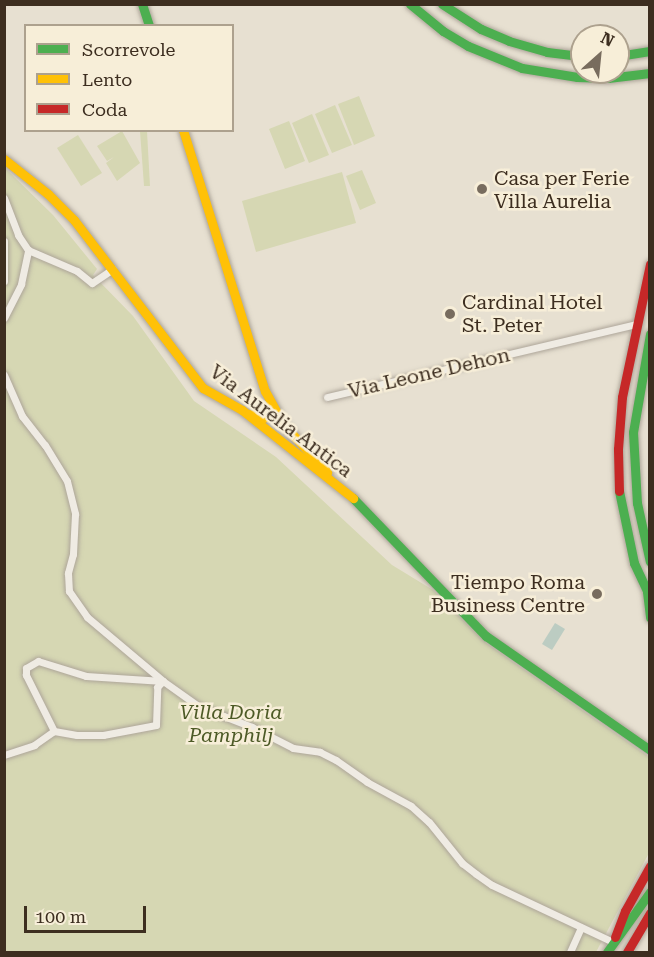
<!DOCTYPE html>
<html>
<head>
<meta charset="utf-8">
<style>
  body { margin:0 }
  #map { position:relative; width:654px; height:957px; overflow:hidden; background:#e7e0d1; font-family:"Roboto Serif",serif }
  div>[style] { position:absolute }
  .green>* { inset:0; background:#d6d7b3 }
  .water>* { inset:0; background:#bcccc2 }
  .roads { filter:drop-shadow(0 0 2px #ada599) drop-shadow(0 0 2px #ada599) }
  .street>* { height:7px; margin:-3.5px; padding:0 3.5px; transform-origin:3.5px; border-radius:3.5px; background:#efebe3 }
  .fast>* { height:9px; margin:-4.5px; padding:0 4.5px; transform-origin:4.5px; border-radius:4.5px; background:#4caf50 }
  .slow>* { height:9px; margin:-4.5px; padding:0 4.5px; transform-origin:4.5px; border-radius:4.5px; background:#ffc107 }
  .jam>* { height:9px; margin:-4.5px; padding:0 4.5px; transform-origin:4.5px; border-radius:4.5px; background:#c62828 }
  .dots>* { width:16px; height:16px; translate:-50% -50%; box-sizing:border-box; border:3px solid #f7eed8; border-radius:50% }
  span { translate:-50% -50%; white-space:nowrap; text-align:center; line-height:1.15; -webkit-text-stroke:5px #f7eed8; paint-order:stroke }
  .poi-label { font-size:20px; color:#3d2e20 }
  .left { translate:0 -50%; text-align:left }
  .right { translate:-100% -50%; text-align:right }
  .street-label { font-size:20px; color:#3d2e20 }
  .park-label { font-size:20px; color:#4d5a26; font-style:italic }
  .frame { position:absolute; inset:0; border:6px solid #3d2e20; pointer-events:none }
  .legend { position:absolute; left:24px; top:24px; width:210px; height:108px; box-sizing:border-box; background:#f7eed8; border:2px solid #ada18e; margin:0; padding:8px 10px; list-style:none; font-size:18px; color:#3d2e20 }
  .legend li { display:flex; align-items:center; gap:12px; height:30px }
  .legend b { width:30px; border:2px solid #ada18e }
  .north { position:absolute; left:570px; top:24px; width:60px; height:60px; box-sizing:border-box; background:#f7eed8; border:2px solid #ada18e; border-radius:50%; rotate:27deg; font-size:16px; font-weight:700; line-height:24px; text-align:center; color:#3d2e20 }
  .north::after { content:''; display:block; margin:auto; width:21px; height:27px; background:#786c5e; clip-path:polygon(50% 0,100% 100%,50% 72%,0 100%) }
  .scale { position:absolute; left:24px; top:906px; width:122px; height:27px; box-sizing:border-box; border:3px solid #3d2e20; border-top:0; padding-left:8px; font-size:18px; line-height:21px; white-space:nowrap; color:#3d2e20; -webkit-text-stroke:4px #f7eed8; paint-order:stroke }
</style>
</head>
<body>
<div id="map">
  <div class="green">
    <div style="clip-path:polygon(359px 96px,375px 136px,354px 145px,338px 104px)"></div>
    <div style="clip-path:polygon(335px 105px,352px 145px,332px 153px,315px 114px)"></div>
    <div style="clip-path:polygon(312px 114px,329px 155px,309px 163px,292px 123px)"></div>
    <div style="clip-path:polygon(289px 121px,305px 161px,285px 169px,269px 129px)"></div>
    <div style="clip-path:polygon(122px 131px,140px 163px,117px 181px,106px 163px,114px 157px,107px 161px,97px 146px)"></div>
    <div style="clip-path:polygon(140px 131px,147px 131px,150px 186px,144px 186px)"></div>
    <div style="clip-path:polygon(78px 135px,102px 173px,81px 186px,57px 148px)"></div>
    <div style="clip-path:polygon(4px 167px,53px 215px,97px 269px,93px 275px,133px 316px,194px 401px,276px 457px,392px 565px,433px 590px,486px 643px,649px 757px,649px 853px,596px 952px,5px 952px)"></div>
    <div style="clip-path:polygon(362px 170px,376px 203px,360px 210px,346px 176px)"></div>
    <div style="clip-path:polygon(342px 172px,356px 223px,256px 252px,242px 201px)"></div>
  </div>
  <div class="water">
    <div style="clip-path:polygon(555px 623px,565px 629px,552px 650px,542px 644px)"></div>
  </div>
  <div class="roads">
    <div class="street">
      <div style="left:4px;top:198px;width:40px;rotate:69deg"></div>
      <div style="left:18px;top:235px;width:18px;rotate:56deg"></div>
      <div style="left:28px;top:250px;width:53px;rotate:23.2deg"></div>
      <div style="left:77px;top:271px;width:19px;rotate:39deg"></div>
      <div style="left:92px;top:283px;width:25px;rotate:-34deg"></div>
      <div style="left:4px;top:241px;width:40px;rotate:90deg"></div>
      <div style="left:4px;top:318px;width:38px;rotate:-63deg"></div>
      <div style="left:21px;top:284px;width:35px;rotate:-78deg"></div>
      <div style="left:4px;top:375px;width:45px;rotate:66.3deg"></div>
      <div style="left:22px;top:416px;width:37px;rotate:52deg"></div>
      <div style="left:45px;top:445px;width:42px;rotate:58.6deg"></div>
      <div style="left:67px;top:481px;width:34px;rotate:76deg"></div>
      <div style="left:75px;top:514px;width:40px;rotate:92.9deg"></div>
      <div style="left:73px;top:554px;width:20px;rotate:105deg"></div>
      <div style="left:68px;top:573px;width:18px;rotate:87deg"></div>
      <div style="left:69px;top:591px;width:32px;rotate:55deg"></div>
      <div style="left:87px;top:617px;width:99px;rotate:40.1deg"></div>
      <div style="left:163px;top:681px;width:43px;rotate:35.5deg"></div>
      <div style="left:198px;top:706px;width:58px;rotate:21.3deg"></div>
      <div style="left:252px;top:727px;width:46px;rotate:27.1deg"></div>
      <div style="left:293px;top:748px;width:27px;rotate:8deg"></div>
      <div style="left:320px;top:752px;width:18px;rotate:27deg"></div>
      <div style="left:336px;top:760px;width:38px;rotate:35deg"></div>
      <div style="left:367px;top:782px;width:50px;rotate:28.6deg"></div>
      <div style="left:411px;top:806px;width:24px;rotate:42deg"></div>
      <div style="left:429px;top:822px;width:53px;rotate:51.2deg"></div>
      <div style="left:462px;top:863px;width:18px;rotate:38deg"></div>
      <div style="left:476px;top:874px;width:19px;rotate:35deg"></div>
      <div style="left:492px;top:885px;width:134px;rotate:25.2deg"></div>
      <div style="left:327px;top:397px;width:318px;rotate:-13.3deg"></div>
      <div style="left:54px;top:731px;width:63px;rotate:-116.6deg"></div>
      <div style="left:26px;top:675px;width:7px;rotate:-90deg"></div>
      <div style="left:26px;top:668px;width:14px;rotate:-30deg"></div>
      <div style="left:38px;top:661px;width:50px;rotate:17.4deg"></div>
      <div style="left:86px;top:676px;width:77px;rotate:3.7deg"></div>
      <div style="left:4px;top:755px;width:32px;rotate:-18deg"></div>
      <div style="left:34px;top:745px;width:24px;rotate:-35deg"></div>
      <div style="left:54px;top:731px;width:23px;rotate:10deg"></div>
      <div style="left:77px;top:735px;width:26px"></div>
      <div style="left:103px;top:735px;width:54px;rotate:-10.7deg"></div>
      <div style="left:156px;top:725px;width:38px;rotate:-88deg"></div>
      <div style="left:157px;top:687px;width:8px;rotate:-45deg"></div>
      <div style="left:570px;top:952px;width:27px;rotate:-66deg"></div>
    </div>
    <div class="fast">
      <div style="left:142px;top:4px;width:23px;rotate:72deg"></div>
      <div style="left:410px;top:4px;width:43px;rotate:39.3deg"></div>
      <div style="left:443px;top:31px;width:29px;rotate:31deg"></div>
      <div style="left:468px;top:46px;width:58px;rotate:22.2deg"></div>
      <div style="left:522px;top:68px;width:56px;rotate:9.3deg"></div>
      <div style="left:577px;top:77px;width:31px;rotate:2deg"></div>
      <div style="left:608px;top:78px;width:42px;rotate:-6.8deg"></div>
      <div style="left:442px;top:4px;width:46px;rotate:32.7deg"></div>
      <div style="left:481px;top:29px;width:30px;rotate:23deg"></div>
      <div style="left:509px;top:41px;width:40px;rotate:16deg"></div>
      <div style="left:547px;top:52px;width:35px;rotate:7deg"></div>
      <div style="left:618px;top:56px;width:32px;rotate:-9deg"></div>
      <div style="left:650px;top:334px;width:99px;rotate:99.8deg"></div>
      <div style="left:633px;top:432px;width:71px;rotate:86.8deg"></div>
      <div style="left:637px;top:503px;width:60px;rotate:77.6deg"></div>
      <div style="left:619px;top:491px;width:74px;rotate:78.2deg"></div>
      <div style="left:634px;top:563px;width:38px;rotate:65deg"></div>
      <div style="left:353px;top:498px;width:192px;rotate:46.1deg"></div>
      <div style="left:486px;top:636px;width:200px;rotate:34.8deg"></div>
      <div style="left:647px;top:592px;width:26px;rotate:83deg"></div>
      <div style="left:607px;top:952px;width:74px;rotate:-54.4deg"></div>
    </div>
    <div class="slow">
      <div style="left:183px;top:130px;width:274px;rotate:72.6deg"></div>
      <div style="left:265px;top:391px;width:39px;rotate:61deg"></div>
      <div style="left:284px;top:425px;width:64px;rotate:47.5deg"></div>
      <div style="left:4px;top:159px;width:56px;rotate:38.5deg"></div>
      <div style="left:48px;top:194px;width:37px;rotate:45deg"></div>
      <div style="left:74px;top:220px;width:212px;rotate:52.5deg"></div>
      <div style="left:203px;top:388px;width:45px;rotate:29.4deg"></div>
      <div style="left:242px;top:410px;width:142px;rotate:38.4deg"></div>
      <div style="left:249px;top:414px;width:15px;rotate:16deg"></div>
      <div style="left:263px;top:418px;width:13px;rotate:-23deg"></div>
    </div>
    <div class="jam">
      <div style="left:619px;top:491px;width:42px;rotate:-91.4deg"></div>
      <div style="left:618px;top:449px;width:52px;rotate:-85.6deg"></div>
      <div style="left:622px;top:397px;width:136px;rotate:-78.1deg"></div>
      <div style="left:615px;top:937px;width:28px;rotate:-69deg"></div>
      <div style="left:625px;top:911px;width:51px;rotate:-60.9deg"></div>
      <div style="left:627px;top:952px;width:45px;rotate:-59.5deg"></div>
    </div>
  </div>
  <div class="dots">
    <div style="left:482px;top:189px;background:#786c5e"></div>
    <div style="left:450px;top:314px;background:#786c5e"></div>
    <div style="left:597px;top:594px;background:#786c5e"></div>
  </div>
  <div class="poi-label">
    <span class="left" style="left:494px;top:190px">Casa per Ferie<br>Villa Aurelia</span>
    <span class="left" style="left:462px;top:314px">Cardinal Hotel<br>St. Peter</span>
    <span class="right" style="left:585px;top:594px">Tiempo Roma<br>Business Centre</span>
  </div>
  <div class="street-label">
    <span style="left:429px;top:373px;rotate:-13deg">Via Leone Dehon</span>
    <span style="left:281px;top:421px;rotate:37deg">Via Aurelia Antica</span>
  </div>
  <div class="park-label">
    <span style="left:231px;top:724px">Villa Doria<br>Pamphilj</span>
  </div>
  <div class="frame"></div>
  <ul class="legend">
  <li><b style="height:8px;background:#4caf50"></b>Scorrevole</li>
  <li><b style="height:8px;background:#ffc107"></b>Lento</li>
  <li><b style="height:8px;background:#c62828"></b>Coda</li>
  </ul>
  <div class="north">N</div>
  <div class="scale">100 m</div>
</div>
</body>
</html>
